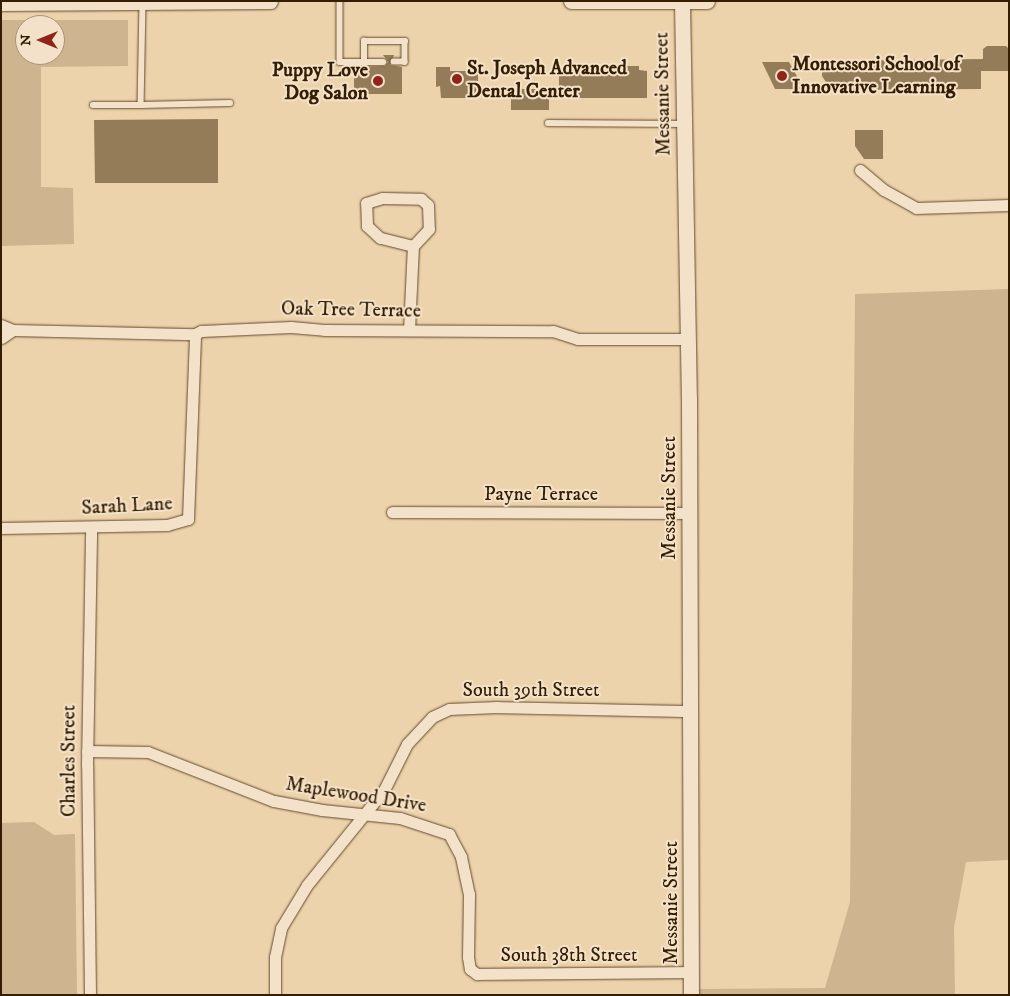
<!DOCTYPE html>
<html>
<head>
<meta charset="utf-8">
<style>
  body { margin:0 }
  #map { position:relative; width:1010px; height:996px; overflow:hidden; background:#edd3ac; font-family:"IM FELL DW Pica",serif }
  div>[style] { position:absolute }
  .green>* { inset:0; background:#ceb48f }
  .building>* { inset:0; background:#947c59 }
  .roads { filter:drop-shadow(0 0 1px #624a2b) drop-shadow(0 0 1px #624a2b) }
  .lane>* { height:5.5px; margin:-2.75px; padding:0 2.75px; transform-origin:2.75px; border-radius:2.75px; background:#f3e2c9 }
  .street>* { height:11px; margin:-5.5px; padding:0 5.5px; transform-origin:5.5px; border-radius:5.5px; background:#f3e2c9 }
  .secondary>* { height:15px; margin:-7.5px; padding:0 7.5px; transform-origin:7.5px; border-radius:7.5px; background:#f3e2c9 }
  .dots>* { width:14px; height:14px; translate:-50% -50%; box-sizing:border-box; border:2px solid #f3e2c9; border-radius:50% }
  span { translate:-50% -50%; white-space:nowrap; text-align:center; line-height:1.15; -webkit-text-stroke:4px #f3e2c9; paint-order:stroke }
  .poi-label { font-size:20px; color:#341d00; font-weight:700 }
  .left { translate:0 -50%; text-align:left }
  .right { translate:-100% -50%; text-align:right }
  .street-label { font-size:20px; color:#341d00 }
  .frame { position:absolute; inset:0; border:2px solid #341d00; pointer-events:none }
  .north { position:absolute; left:15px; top:15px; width:50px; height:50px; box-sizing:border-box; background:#f3e2c9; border:1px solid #a79379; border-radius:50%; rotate:270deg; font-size:14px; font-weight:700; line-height:20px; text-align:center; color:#341d00 }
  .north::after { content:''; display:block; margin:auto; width:18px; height:22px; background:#8f2418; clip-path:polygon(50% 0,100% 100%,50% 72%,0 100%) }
</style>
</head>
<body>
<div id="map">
  <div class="green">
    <div style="clip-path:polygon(evenodd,1px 20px,128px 20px,128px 66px,41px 67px,41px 187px,73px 188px,74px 244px,1px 246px,1px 20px,25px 25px,55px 25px,55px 55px,25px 55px,25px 25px)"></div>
    <div style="clip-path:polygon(1009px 289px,1009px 860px,966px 862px,954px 928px,955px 995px,697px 995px,698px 989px,825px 988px,850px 902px,855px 294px)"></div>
    <div style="clip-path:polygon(34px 822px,54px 835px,75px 834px,77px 995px,1px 995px,1px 823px)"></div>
  </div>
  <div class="building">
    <div style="clip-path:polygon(987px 46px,1006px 46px,1009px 49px,1009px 71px,981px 71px,981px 89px,831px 90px,822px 76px,823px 61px,983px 59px,983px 49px)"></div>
    <div style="clip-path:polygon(383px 55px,394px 55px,390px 65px,402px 67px,402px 94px,354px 94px,354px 67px,385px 66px,388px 62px)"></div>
    <div style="clip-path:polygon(762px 62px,789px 62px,804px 89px,775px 89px)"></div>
    <div style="clip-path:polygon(567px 66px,639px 66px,639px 70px,647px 71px,647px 98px,559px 98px,559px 70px,567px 70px)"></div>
    <div style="clip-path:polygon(436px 67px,450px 67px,450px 71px,478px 71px,478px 98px,441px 98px,440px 86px,436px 87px)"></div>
    <div style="clip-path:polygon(511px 89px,549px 89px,549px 110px,511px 110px)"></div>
    <div style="clip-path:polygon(218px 119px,218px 183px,95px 183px,94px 120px)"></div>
    <div style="clip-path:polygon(855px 130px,883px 130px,883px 159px,864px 159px,855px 146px)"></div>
  </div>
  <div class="roads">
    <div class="lane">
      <div style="left:340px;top:1px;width:61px;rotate:90deg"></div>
      <div style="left:340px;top:62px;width:43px"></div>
      <div style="left:143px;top:3px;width:102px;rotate:91.1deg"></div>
      <div style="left:141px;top:105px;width:89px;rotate:-1.3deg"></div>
      <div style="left:364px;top:62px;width:21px;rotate:-90deg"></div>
      <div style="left:364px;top:41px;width:41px"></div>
      <div style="left:405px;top:41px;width:21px;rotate:90deg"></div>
      <div style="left:405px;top:62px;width:11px;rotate:180deg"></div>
      <div style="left:93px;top:105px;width:48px"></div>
      <div style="left:548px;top:123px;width:135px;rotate:0.4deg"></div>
    </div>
    <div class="street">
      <div style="left:860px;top:170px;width:31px;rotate:40deg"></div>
      <div style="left:884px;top:190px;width:37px;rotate:29deg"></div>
      <div style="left:916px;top:208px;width:93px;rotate:-1.8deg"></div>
      <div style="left:382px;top:198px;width:39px;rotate:1deg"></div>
      <div style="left:421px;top:199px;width:9px;rotate:41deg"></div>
      <div style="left:428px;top:205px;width:24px;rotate:88deg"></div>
      <div style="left:429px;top:229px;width:23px;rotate:133deg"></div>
      <div style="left:413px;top:246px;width:34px;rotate:-166deg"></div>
      <div style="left:380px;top:238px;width:18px;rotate:-137deg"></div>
      <div style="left:367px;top:226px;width:23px;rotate:-92deg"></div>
      <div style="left:366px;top:203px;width:17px;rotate:-17deg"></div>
      <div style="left:1px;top:325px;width:13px;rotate:23deg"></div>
      <div style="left:13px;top:330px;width:14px;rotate:146deg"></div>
      <div style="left:13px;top:330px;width:182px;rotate:1.3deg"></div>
      <div style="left:195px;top:334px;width:7px;rotate:-27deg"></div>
      <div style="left:201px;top:331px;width:90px;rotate:-2.5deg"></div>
      <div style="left:291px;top:327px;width:33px;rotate:5deg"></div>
      <div style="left:324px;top:330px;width:229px;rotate:0.3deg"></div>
      <div style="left:553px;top:331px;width:26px;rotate:18deg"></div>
      <div style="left:578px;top:339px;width:110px"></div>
      <div style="left:409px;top:330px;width:84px;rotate:-87.3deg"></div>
      <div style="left:392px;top:512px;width:297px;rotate:0.2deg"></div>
      <div style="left:1px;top:528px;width:166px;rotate:-1deg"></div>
      <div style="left:167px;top:525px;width:22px;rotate:-16deg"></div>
      <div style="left:188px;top:519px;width:185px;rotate:-87.8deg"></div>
      <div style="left:87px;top:751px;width:61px;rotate:0.9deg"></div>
      <div style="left:148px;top:752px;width:135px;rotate:21.3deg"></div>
      <div style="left:274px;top:801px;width:49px;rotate:10.6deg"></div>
      <div style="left:322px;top:810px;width:78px;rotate:5.9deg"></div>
      <div style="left:400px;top:818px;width:52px;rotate:18.1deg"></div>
      <div style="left:449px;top:834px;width:26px;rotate:62deg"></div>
      <div style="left:461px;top:857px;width:38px;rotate:78deg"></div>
      <div style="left:469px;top:894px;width:63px;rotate:90.9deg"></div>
      <div style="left:468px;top:957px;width:12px;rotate:81deg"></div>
      <div style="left:470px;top:969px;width:9px;rotate:36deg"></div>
      <div style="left:477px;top:974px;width:214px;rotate:-0.5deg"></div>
      <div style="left:90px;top:995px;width:230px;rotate:-90.7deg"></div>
      <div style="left:87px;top:765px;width:238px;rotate:-89deg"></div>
      <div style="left:275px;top:995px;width:38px;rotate:-90deg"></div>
      <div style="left:275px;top:957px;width:30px;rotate:-78deg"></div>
      <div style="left:281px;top:928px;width:50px;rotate:-58.8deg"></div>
      <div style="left:307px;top:885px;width:122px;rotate:-51deg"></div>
      <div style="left:384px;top:790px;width:51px;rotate:-63.4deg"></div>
      <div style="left:407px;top:744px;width:37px;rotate:-47deg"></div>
      <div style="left:432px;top:717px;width:19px;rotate:-25deg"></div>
      <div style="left:449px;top:709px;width:48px;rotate:-2.4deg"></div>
      <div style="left:497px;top:707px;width:193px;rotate:1.2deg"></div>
    </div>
    <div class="secondary">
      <div style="left:571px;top:1px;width:136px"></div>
      <div style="left:682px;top:2px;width:397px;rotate:89deg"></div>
      <div style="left:689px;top:399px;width:596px;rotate:89.81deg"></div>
      <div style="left:1px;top:3px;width:269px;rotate:-0.4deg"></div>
    </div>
  </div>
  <div class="dots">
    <div style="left:782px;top:76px;background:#8f2418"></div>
    <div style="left:457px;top:79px;background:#8f2418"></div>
    <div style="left:378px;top:81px;background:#8f2418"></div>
  </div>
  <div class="poi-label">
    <span class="left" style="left:792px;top:76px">Montessori School of<br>Innovative Learning</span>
    <span class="left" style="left:467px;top:80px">St. Joseph Advanced<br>Dental Center</span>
    <span class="right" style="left:368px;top:82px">Puppy Love<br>Dog Salon</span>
  </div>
  <div class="street-label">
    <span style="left:663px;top:94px;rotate:-91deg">Messanie Street</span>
    <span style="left:351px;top:310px;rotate:1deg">Oak Tree Terrace</span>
    <span style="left:541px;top:494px">Payne Terrace</span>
    <span style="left:669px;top:498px;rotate:-90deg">Messanie Street</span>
    <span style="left:127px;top:506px;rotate:-3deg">Sarah Lane</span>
    <span style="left:531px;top:690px">South 39th Street</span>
    <span style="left:69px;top:761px;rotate:-90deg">Charles Street</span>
    <span style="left:356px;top:795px;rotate:9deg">Maplewood Drive</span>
    <span style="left:671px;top:903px;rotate:-90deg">Messanie Street</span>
    <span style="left:569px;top:955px">South 38th Street</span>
  </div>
  <div class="frame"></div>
  <div class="north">N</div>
</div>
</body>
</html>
